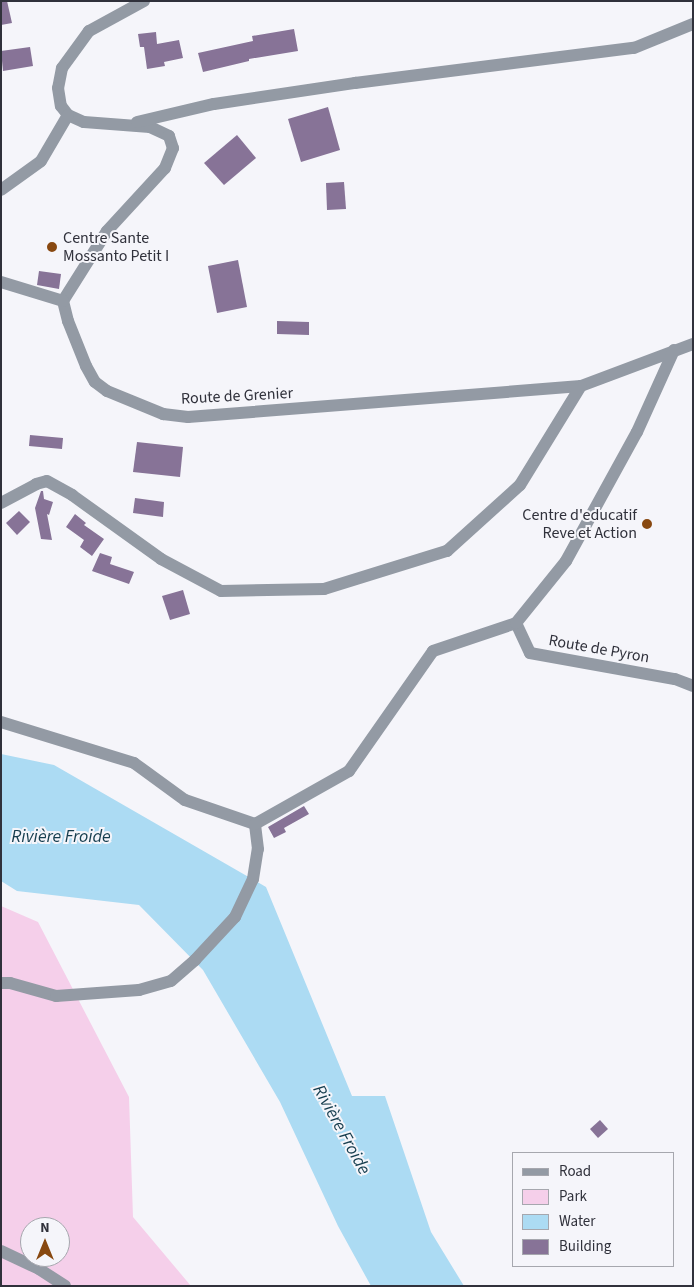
<!DOCTYPE html>
<html>
<head>
<meta charset="utf-8">
<style>
  body { margin:0 }
  #map { position:relative; width:694px; height:1287px; overflow:hidden; background:#f5f5fa; font-family:"Source Sans 3",sans-serif }
  div>[style] { position:absolute }
  .green>* { inset:0; background:#f5cfea }
  .water>* { inset:0; background:#acdbf3 }
  .building>* { inset:0; background:#877397 }
  .minor>* { height:12px; margin:-6px; padding:0 6px; transform-origin:6px; border-radius:6px; background:#939aa4 }
  .dots>* { width:14px; height:14px; translate:-50% -50%; box-sizing:border-box; border:2px solid #f5f5fa; border-radius:50% }
  span { translate:-50% -50%; white-space:nowrap; text-align:center; line-height:1.15; -webkit-text-stroke:4px #f5f5fa; paint-order:stroke }
  .poi-label { font-size:16px; color:#30313b }
  .left { translate:0 -50%; text-align:left }
  .right { translate:-100% -50%; text-align:right }
  .street-label { font-size:16px; color:#30313b }
  .water-label { font-size:18px; color:#153d4e; font-style:italic }
  .frame { position:absolute; inset:0; border:2px solid #30313b; pointer-events:none }
  .legend { position:absolute; left:512px; top:1152px; width:162px; height:115px; box-sizing:border-box; background:#f5f5fa; border:1px solid #a6a7ae; margin:0; padding:6px 9px; list-style:none; font-size:15px; color:#30313b }
  .legend li { display:flex; align-items:center; gap:10px; height:25px }
  .legend b { width:25px; border:1px solid #a6a7ae }
  .north { position:absolute; left:20px; top:1217px; width:50px; height:50px; box-sizing:border-box; background:#f5f5fa; border:1px solid #a6a7ae; border-radius:50%; rotate:0deg; font-size:14px; font-weight:700; line-height:20px; text-align:center; color:#30313b }
  .north::after { content:''; display:block; margin:auto; width:18px; height:22px; background:#884810; clip-path:polygon(50% 0,100% 100%,50% 72%,0 100%) }
</style>
</head>
<body>
<div id="map">
  <div class="green">
    <div style="clip-path:polygon(evenodd,1px 906px,38px 922px,129px 1097px,133px 1217px,191px 1286px,1px 1286px,1px 906px,30px 1227px,60px 1227px,60px 1257px,30px 1257px,30px 1227px)"></div>
  </div>
  <div class="water">
    <div style="clip-path:polygon(1px 754px,54px 765px,266px 887px,352px 1096px,385px 1096px,431px 1232px,464px 1286px,371px 1286px,338px 1226px,280px 1102px,203px 970px,139px 905px,17px 891px,1px 881px)"></div>
  </div>
  <div class="building">
    <div style="clip-path:polygon(1px 1px,7px 1px,12px 23px,1px 25px)"></div>
    <div style="clip-path:polygon(294px 29px,298px 51px,249px 59px,249px 61px,203px 72px,198px 53px,253px 41px,252px 36px)"></div>
    <div style="clip-path:polygon(156px 32px,157px 44px,179px 40px,183px 58px,164px 62px,165px 66px,147px 69px,144px 47px,140px 47px,138px 34px)"></div>
    <div style="clip-path:polygon(30px 47px,33px 66px,3px 71px,1px 51px)"></div>
    <div style="clip-path:polygon(328px 107px,340px 150px,301px 162px,288px 119px)"></div>
    <div style="clip-path:polygon(237px 135px,256px 158px,224px 185px,204px 163px)"></div>
    <div style="clip-path:polygon(344px 182px,346px 209px,327px 210px,326px 183px)"></div>
    <div style="clip-path:polygon(238px 260px,247px 307px,217px 313px,208px 266px)"></div>
    <div style="clip-path:polygon(39px 271px,61px 274px,59px 289px,37px 285px)"></div>
    <div style="clip-path:polygon(277px 321px,309px 322px,309px 335px,277px 334px)"></div>
    <div style="clip-path:polygon(30px 435px,63px 438px,62px 449px,29px 446px)"></div>
    <div style="clip-path:polygon(137px 442px,183px 447px,180px 477px,133px 472px)"></div>
    <div style="clip-path:polygon(41px 491px,43px 491px,44px 499px,53px 502px,49px 515px,47px 514px,52px 540px,41px 539px,35px 508px)"></div>
    <div style="clip-path:polygon(135px 498px,164px 502px,163px 517px,133px 513px)"></div>
    <div style="clip-path:polygon(19px 511px,30px 522px,17px 535px,6px 523px)"></div>
    <div style="clip-path:polygon(75px 514px,86px 523px,84px 525px,104px 539px,92px 556px,80px 547px,84px 540px,66px 527px)"></div>
    <div style="clip-path:polygon(100px 553px,112px 557px,110px 564px,134px 572px,129px 584px,92px 571px)"></div>
    <div style="clip-path:polygon(183px 590px,190px 614px,170px 620px,162px 596px)"></div>
    <div style="clip-path:polygon(304px 806px,309px 814px,284px 828px,286px 832px,274px 838px,268px 827px)"></div>
    <div style="clip-path:polygon(600px 1120px,608px 1129px,598px 1138px,590px 1129px)"></div>
  </div>
  <div class="minor">
    <div style="left:144px;top:1px;width:63px;rotate:151.4deg"></div>
    <div style="left:89px;top:31px;width:46px;rotate:126.1deg"></div>
    <div style="left:62px;top:68px;width:20px;rotate:101deg"></div>
    <div style="left:58px;top:88px;width:18px;rotate:81deg"></div>
    <div style="left:61px;top:106px;width:11px;rotate:52deg"></div>
    <div style="left:68px;top:115px;width:17px;rotate:24deg"></div>
    <div style="left:84px;top:122px;width:66px;rotate:4.3deg"></div>
    <div style="left:150px;top:127px;width:21px;rotate:25deg"></div>
    <div style="left:169px;top:136px;width:13px;rotate:72deg"></div>
    <div style="left:173px;top:148px;width:22px;rotate:112deg"></div>
    <div style="left:165px;top:168px;width:86px;rotate:132.6deg"></div>
    <div style="left:107px;top:231px;width:83px;rotate:122.2deg"></div>
    <div style="left:63px;top:301px;width:21px;rotate:76deg"></div>
    <div style="left:68px;top:321px;width:48px;rotate:68.2deg"></div>
    <div style="left:86px;top:366px;width:18px;rotate:61deg"></div>
    <div style="left:95px;top:382px;width:15px;rotate:37deg"></div>
    <div style="left:107px;top:391px;width:61px;rotate:22.3deg"></div>
    <div style="left:163px;top:414px;width:25px;rotate:7deg"></div>
    <div style="left:188px;top:417px;width:394px;rotate:-4.5deg"></div>
    <div style="left:581px;top:386px;width:120px;rotate:-20.6deg"></div>
    <div style="left:137px;top:122px;width:79px;rotate:-13.2deg"></div>
    <div style="left:214px;top:104px;width:143px;rotate:-8.5deg"></div>
    <div style="left:355px;top:83px;width:281px;rotate:-7.2deg"></div>
    <div style="left:634px;top:48px;width:64px;rotate:-22.1deg"></div>
    <div style="left:1px;top:190px;width:49px;rotate:-35.9deg"></div>
    <div style="left:41px;top:161px;width:53px;rotate:-59.6deg"></div>
    <div style="left:1px;top:282px;width:65px;rotate:17deg"></div>
    <div style="left:1px;top:503px;width:40px;rotate:-28deg"></div>
    <div style="left:36px;top:484px;width:11px;rotate:-15deg"></div>
    <div style="left:47px;top:481px;width:29px;rotate:29deg"></div>
    <div style="left:72px;top:495px;width:110px;rotate:35.7deg"></div>
    <div style="left:161px;top:559px;width:68px;rotate:28.1deg"></div>
    <div style="left:221px;top:591px;width:103px;rotate:-1.1deg"></div>
    <div style="left:324px;top:589px;width:129px;rotate:-17.2deg"></div>
    <div style="left:447px;top:551px;width:98px;rotate:-42.1deg"></div>
    <div style="left:520px;top:485px;width:116px;rotate:-58.4deg"></div>
    <div style="left:516px;top:623px;width:33px;rotate:65deg"></div>
    <div style="left:530px;top:653px;width:147px;rotate:10.2deg"></div>
    <div style="left:675px;top:679px;width:19px;rotate:21deg"></div>
    <div style="left:1px;top:722px;width:139px;rotate:17.1deg"></div>
    <div style="left:134px;top:763px;width:63px;rotate:36deg"></div>
    <div style="left:185px;top:800px;width:74px;rotate:18.9deg"></div>
    <div style="left:1px;top:983px;width:9px"></div>
    <div style="left:10px;top:983px;width:48px;rotate:15.8deg"></div>
    <div style="left:56px;top:996px;width:83px;rotate:-4.1deg"></div>
    <div style="left:139px;top:990px;width:33px;rotate:-16deg"></div>
    <div style="left:171px;top:981px;width:32px;rotate:-41deg"></div>
    <div style="left:195px;top:960px;width:59px;rotate:-47.1deg"></div>
    <div style="left:235px;top:917px;width:42px;rotate:-64.7deg"></div>
    <div style="left:253px;top:879px;width:30px;rotate:-81deg"></div>
    <div style="left:258px;top:849px;width:25px;rotate:-97deg"></div>
    <div style="left:255px;top:824px;width:108px;rotate:-29.4deg"></div>
    <div style="left:349px;top:771px;width:146px;rotate:-55deg"></div>
    <div style="left:433px;top:651px;width:88px;rotate:-18.6deg"></div>
    <div style="left:516px;top:623px;width:80px;rotate:-51.1deg"></div>
    <div style="left:566px;top:561px;width:147px;rotate:-61.2deg"></div>
    <div style="left:637px;top:432px;width:90px;rotate:-65.7deg"></div>
    <div style="left:1px;top:1251px;width:42px;rotate:25.3deg"></div>
    <div style="left:39px;top:1269px;width:31px;rotate:33deg"></div>
  </div>
  <div class="dots">
    <div style="left:52px;top:247px;background:#884810"></div>
    <div style="left:647px;top:524px;background:#884810"></div>
  </div>
  <div class="poi-label">
    <span class="left" style="left:63px;top:247px">Centre Sante<br>Mossanto Petit I</span>
    <span class="right" style="left:637px;top:524px">Centre d'educatif<br>Reve et Action</span>
  </div>
  <div class="street-label">
    <span style="left:237px;top:396px;rotate:-3deg">Route de Grenier</span>
    <span style="left:599px;top:649px;rotate:10deg">Route de Pyron</span>
  </div>
  <div class="water-label">
    <span style="left:61px;top:837px">Rivière Froide</span>
    <span style="left:341px;top:1130px;rotate:61deg">Rivière Froide</span>
  </div>
  <div class="frame"></div>
  <ul class="legend">
  <li><b style="height:6px;background:#939aa4"></b>Road</li>
  <li><b style="height:14px;background:#f5cfea"></b>Park</li>
  <li><b style="height:14px;background:#acdbf3"></b>Water</li>
  <li><b style="height:14px;background:#877397"></b>Building</li>
  </ul>
  <div class="north">N</div>
</div>
</body>
</html>
